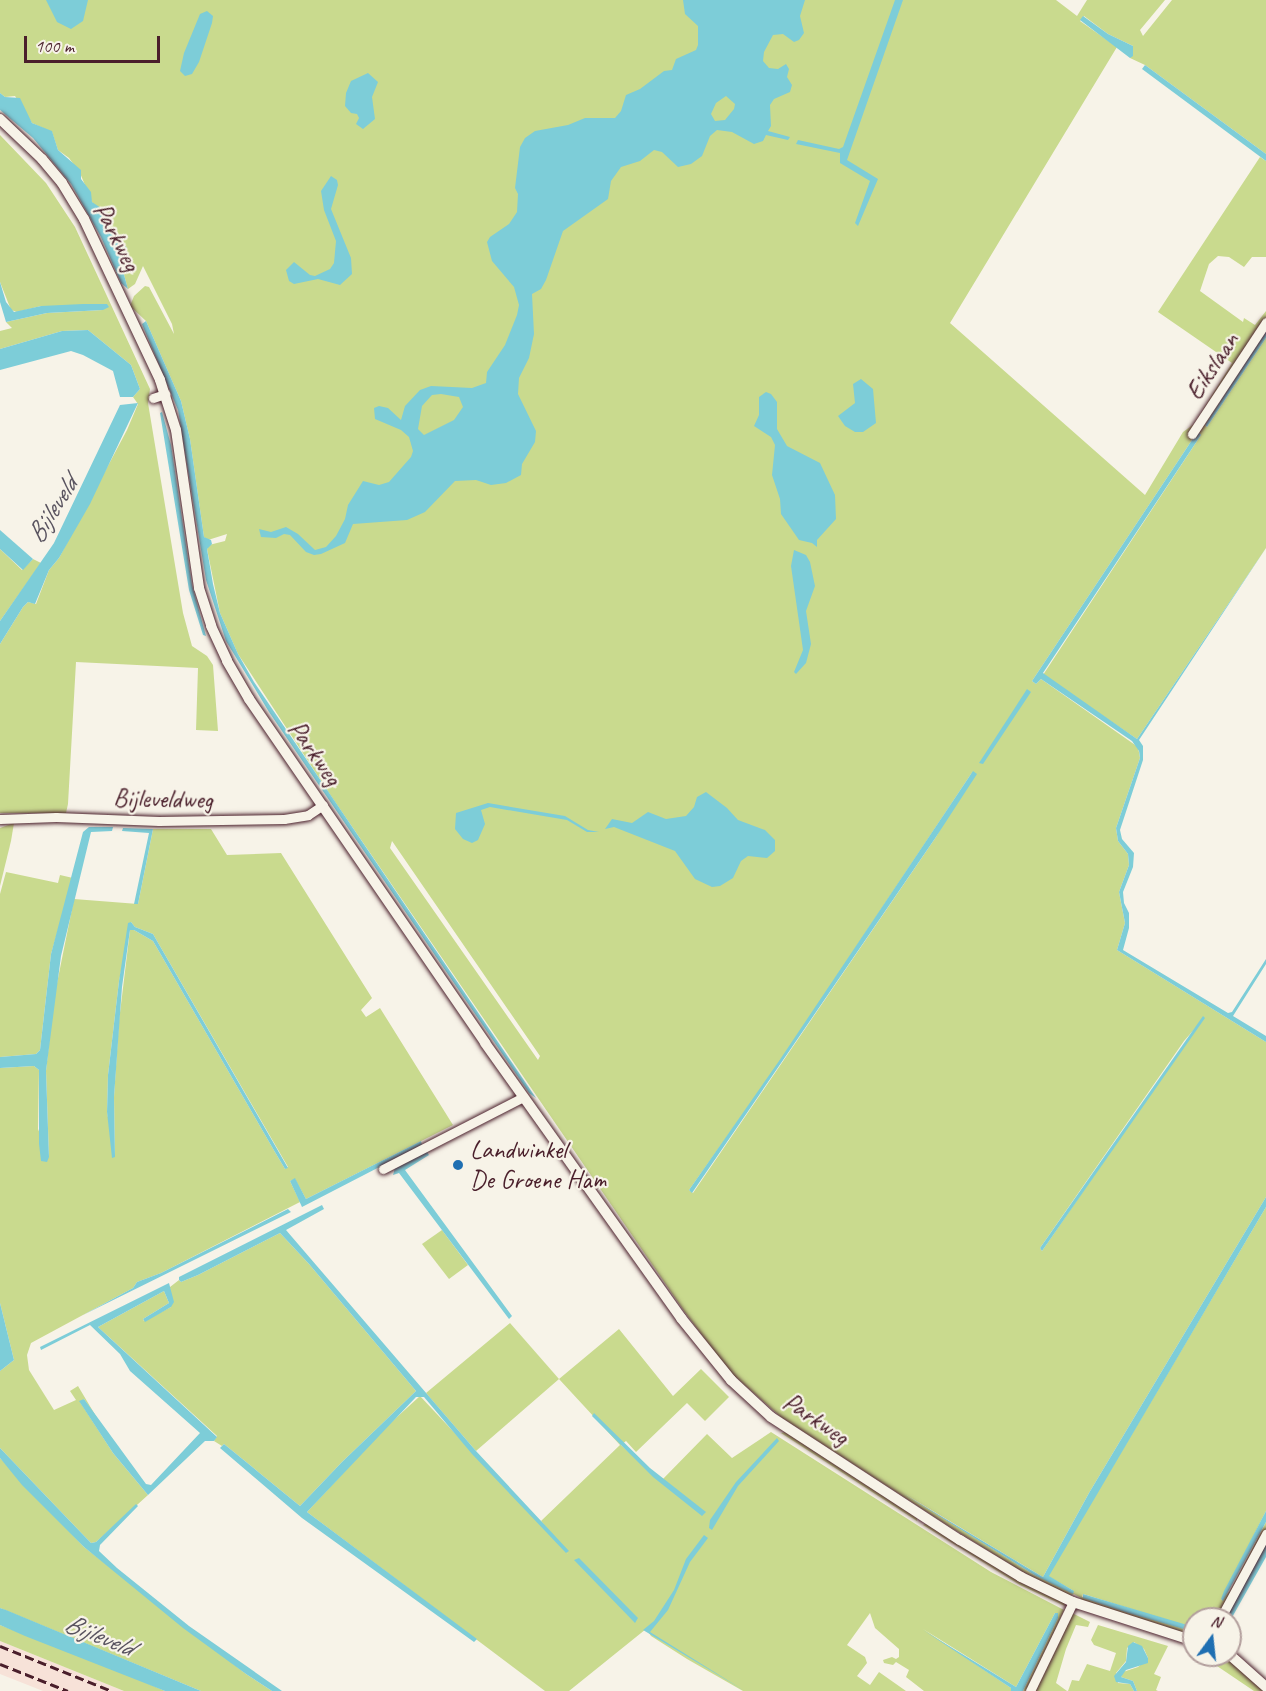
<!DOCTYPE html>
<html>
<head>
<meta charset="utf-8">
<style>
  body { margin:0 }
  #map { position:relative; width:1266px; height:1691px; overflow:hidden; background:#f7f3e8; font-family:Caveat,sans-serif }
  div>[style] { position:absolute }
  .built>* { inset:0; background:#f7e2d8 }
  .green>* { inset:0; background:#c9da8e }
  .water>* { inset:0; background:#7dcdd8 }
  .roads { filter:drop-shadow(0 0 2px #4a1f2b) drop-shadow(0 0 2px #4a1f2b) }
  .minor>* { height:9px; margin:-4.5px; padding:0 4.5px; transform-origin:4.5px; border-radius:4.5px; background:#f7f3e8 }
  .tertiary>* { height:10px; margin:-5px; padding:0 5px; transform-origin:5px; border-radius:5px; background:#f7f3e8 }
  .rail>* { height:3px; margin-top:-1.5px; transform-origin:0; background:repeating-linear-gradient(90deg,#4a1f2b 0 9px,transparent 0 13.5px) }
  .dots>* { width:16px; height:16px; translate:-50% -50%; box-sizing:border-box; border:3px solid #f7f3e8; border-radius:50% }
  span { translate:-50% -50%; white-space:nowrap; text-align:center; line-height:1.15; -webkit-text-stroke:4.5px #f7f3e8; paint-order:stroke }
  .street-label { font-size:26px; color:#4a1f2b }
  .poi-label { font-size:26px; color:#4a1f2b }
  .left { translate:0 -50%; text-align:left }
  .water-label { font-size:27px; color:#59535f; font-style:italic }
  .north { position:absolute; left:1182px; top:1607px; width:60px; height:60px; box-sizing:border-box; background:#f7f3e8; border:2px solid #b29e9c; border-radius:50%; rotate:15deg; font-size:16px; font-weight:700; line-height:24px; text-align:center; color:#4a1f2b }
  .north::after { content:''; display:block; margin:auto; width:21px; height:27px; background:#1f6fb2; clip-path:polygon(50% 0,100% 100%,50% 72%,0 100%) }
  .scale { position:absolute; left:24px; top:36px; width:136px; height:27px; box-sizing:border-box; border:3px solid #4a1f2b; border-top:0; padding-left:8px; font-size:18px; line-height:21px; white-space:nowrap; color:#4a1f2b; -webkit-text-stroke:4px #f7f3e8; paint-order:stroke }
</style>
</head>
<body>
<div id="map">
  <div class="built">
    <div style="clip-path:polygon(0 1641px,124px 1691px,43px 1691px,0 1674px)"></div>
  </div>
  <div class="green">
    <div style="clip-path:polygon(evenodd,0 0,1056px 0,1077px 16px,1087px 0,1165px 0,1140px 30px,1143px 36px,1172px 0,1266px 0,1266px 154px,1145px 65px,1130px 58px,1133px 46px,1108px 34px,1084px 16px,1080px 21px,1117px 47px,950px 323px,1145px 495px,1183px 432px,1194px 424px,1232px 363px,1158px 312px,1260px 157px,1266px 161px,1266px 257px,1252px 257px,1244px 267px,1229px 257px,1218px 256px,1209px 264px,1200px 291px,1243px 322px,1244px 318px,1255px 325px,1266px 311px,1266px 330px,1205px 425px,1207px 427px,1266px 338px,1266px 548px,1137px 739px,1043px 675px,1201px 435px,1198px 431px,1032px 681px,1036px 684px,1041px 679px,1138px 747px,1140px 758px,1116px 828px,1118px 841px,1128px 854px,1129px 865px,1119px 892px,1125px 923px,1117px 950px,1266px 1042px,1266px 1197px,1089px 1493px,1043px 1577px,903px 1493px,1036px 1576px,1074px 1591px,1048px 1576px,1266px 1207px,1266px 1511px,1221px 1600px,1230px 1591px,1266px 1522px,1266px 1530px,1217px 1619px,1214px 1619px,1216px 1615px,1213px 1614px,1209px 1619px,1194px 1619px,1194px 1627px,1189px 1627px,1090px 1596px,1083px 1594px,1082px 1597px,1194px 1632px,1194px 1636px,1080px 1600px,1081px 1598px,1074px 1594px,1069px 1596px,1023px 1572px,947px 1525px,781px 1417px,729px 1371px,684px 1311px,327px 790px,238px 654px,220px 613px,207px 549px,209px 545px,225px 541px,227px 534px,208px 540px,204px 537px,190px 439px,181px 401px,146px 321px,130px 306px,134px 296px,145px 286px,149px 287px,174px 334px,172px 324px,143px 266px,135px 284px,128px 289px,121px 264px,127px 255px,124px 244px,110px 230px,92px 202px,80px 173px,69px 158px,58px 150px,52px 132px,32px 123px,15px 96px,5px 97px,0 93px,0 0,973px 771px,936px 837px,693px 1193px,689px 1190px,774px 1070px,973px 771px,0 0,392px 841px,540px 1056px,538px 1060px,390px 848px,392px 841px,0 0,1204px 1018px,1193px 1032px,1042px 1251px,1040px 1248px,1184px 1041px,1204px 1018px)"></div>
    <div style="clip-path:polygon(0 135px,46px 183px,75px 227px,150px 389px,148px 403px,183px 613px,192px 646px,207px 656px,213px 665px,218px 731px,196px 730px,198px 668px,76px 662px,68px 804px,66px 813px,0 813px,0 644px,23px 607px,28px 602px,36px 604px,49px 570px,59px 558px,127px 430px,138px 404px,133px 397px,140px 389px,131px 365px,88px 330px,62px 331px,0 349px,0 331px,12px 328px,6px 322px,47px 313px,103px 310px,41px 306px,17px 312px,11px 310px,0 282px)"></div>
    <div style="clip-path:polygon(0 549px,22px 570px,33px 559px,41px 563px,0 621px)"></div>
    <div style="clip-path:polygon(14px 823px,11px 841px,0 886px,0 828px)"></div>
    <div style="clip-path:polygon(evenodd,153px 829px,211px 829px,227px 855px,281px 853px,372px 998px,361px 1010px,366px 1017px,380px 1008px,453px 1125px,306px 1199px,295px 1179px,290px 1181px,300px 1202px,161px 1273px,137px 1282px,133px 1288px,31px 1343px,27px 1355px,29px 1370px,54px 1410px,76px 1400px,70px 1391px,78px 1386px,100px 1423px,84px 1399px,80px 1402px,113px 1453px,148px 1495px,96px 1542px,91px 1543px,0 1448px,0 1371px,14px 1360px,0 1303px,0 1068px,34px 1066px,39px 1070px,38px 1129px,49px 1157px,46px 1071px,54px 998px,74px 899px,138px 904px,153px 829px,131px 922px,135px 927px,153px 934px,288px 1167px,285px 1169px,272px 1147px,153px 941px,134px 930px,130px 930px,119px 1021px,114px 1097px,115px 1157px,107px 1112px,108px 1075px,119px 981px,131px 922px)"></div>
    <div style="clip-path:polygon(6px 872px,58px 883px,60px 875px,73px 878px,51px 954px,40px 1050px,36px 1054px,0 1057px,0 894px)"></div>
    <div style="clip-path:polygon(442px 1230px,468px 1265px,449px 1279px,422px 1244px)"></div>
    <div style="clip-path:polygon(280px 1233px,309px 1264px,416px 1391px,342px 1462px,300px 1506px,224px 1444px,222px 1446px,214px 1441px,217px 1436px,98px 1327px,164px 1291px,169px 1303px,143px 1319px,144px 1321px,171px 1307px,170px 1287px,179px 1280px,181px 1282px,198px 1275px)"></div>
    <div style="clip-path:polygon(510px 1323px,559px 1379px,619px 1329px,673px 1396px,701px 1369px,729px 1397px,705px 1421px,687px 1403px,636px 1452px,626px 1441px,621px 1445px,661px 1481px,707px 1434px,732px 1458px,771px 1432px,991px 1572px,1064px 1610px,1028px 1691px,1023px 1691px,1058px 1618px,1055px 1613px,1016px 1687px,923px 1629px,1011px 1688px,1011px 1691px,924px 1691px,906px 1677px,909px 1670px,896px 1662px,893px 1665px,884px 1663px,883px 1660px,892px 1657px,896px 1659px,899px 1657px,899px 1649px,875px 1628px,870px 1613px,847px 1645px,865px 1657px,867px 1663px,857px 1676px,870px 1685px,879px 1672px,906px 1691px,743px 1691px,687px 1659px,651px 1636px,646px 1629px,569px 1691px,545px 1691px,307px 1512px,385px 1428px,420px 1396px,568px 1554px,541px 1521px,620px 1445px,559px 1379px,476px 1451px,426px 1393px)"></div>
    <div style="clip-path:polygon(786px 1432px,917px 1518px,917px 1521px,781px 1433px)"></div>
    <div style="clip-path:polygon(0 1458px,84px 1547px,246px 1674px,272px 1691px,201px 1691px,0 1608px)"></div>
    <div style="clip-path:polygon(927px 1523px,1064px 1603px,1065px 1606px,1020px 1585px,923px 1525px)"></div>
    <div style="clip-path:polygon(1072px 1613px,1090px 1622px,1088px 1627px,1076px 1625px,1066px 1649px,1056px 1683px,1067px 1691px,1032px 1691px)"></div>
    <div style="clip-path:polygon(0 1625px,126px 1674px,165px 1691px,124px 1691px,0 1641px)"></div>
    <div style="clip-path:polygon(1098px 1625px,1168px 1646px,1154px 1674px,1161px 1677px,1156px 1690px,1158px 1691px,1137px 1691px,1133px 1681px,1121px 1677px,1123px 1672px,1138px 1667px,1148px 1658px,1144px 1649px,1134px 1642px,1127px 1648px,1126px 1661px,1116px 1673px,1118px 1683px,1130px 1684px,1134px 1691px,1068px 1691px,1072px 1680px,1079px 1681px,1087px 1664px,1110px 1671px,1116px 1653px,1094px 1645px,1091px 1640px)"></div>
    <div style="clip-path:polygon(1229px 1660px,1263px 1691px,1254px 1691px,1217px 1666px,1222px 1661px)"></div>
  </div>
  <div class="water">
    <div style="clip-path:polygon(46px 0,88px 0,83px 21px,71px 29px,57px 22px)"></div>
    <div style="clip-path:polygon(evenodd,683px 0,805px 0,800px 16px,804px 33px,799px 40px,794px 42px,783px 34px,773px 35px,764px 52px,763px 61px,769px 68px,778px 69px,786px 64px,789px 69px,787px 77px,792px 85px,790px 92px,774px 99px,770px 105px,771px 126px,768px 131px,790px 137px,788px 140px,766px 135px,763px 141px,754px 144px,732px 132px,717px 130px,710px 136px,702px 156px,691px 164px,678px 167px,662px 152px,654px 150px,640px 161px,621px 167px,611px 181px,608px 199px,563px 231px,546px 280px,541px 289px,532px 294px,534px 334px,529px 358px,519px 378px,518px 394px,536px 431px,535px 442px,522px 464px,521px 475px,506px 483px,491px 485px,476px 480px,455px 481px,425px 512px,407px 520px,353px 524px,345px 543px,321px 554px,314px 555px,306px 552px,290px 535px,284px 534px,276px 538px,261px 537px,259px 529px,271px 532px,286px 527px,298px 534px,315px 550px,326px 547px,336px 536px,345px 519px,348px 505px,363px 481px,379px 485px,389px 482px,411px 457px,413px 451px,409px 437px,401px 430px,375px 419px,374px 408px,379px 406px,388px 408px,401px 420px,405px 406px,420px 390px,431px 386px,472px 388px,486px 383px,487px 372px,505px 345px,517px 315px,519px 305px,514px 287px,492px 261px,487px 242px,490px 237px,509px 224px,517px 212px,518px 194px,515px 188px,520px 147px,525px 138px,535px 131px,568px 125px,585px 118px,615px 118px,621px 111px,626px 95px,640px 89px,664px 71px,672px 70px,676px 59px,696px 50px,698px 45px,698px 26px,685px 14px,683px 0,726px 96px,735px 104px,734px 109px,725px 120px,715px 121px,711px 114px,716px 103px,726px 96px,683px 0,441px 394px,459px 397px,463px 407px,454px 420px,424px 435px,418px 429px,422px 406px,432px 395px,441px 394px)"></div>
    <div style="clip-path:polygon(895px 0,903px 0,847px 160px,878px 179px,858px 226px,855px 223px,870px 181px,840px 163px,840px 153px,796px 144px,798px 140px,839px 149px,843px 147px)"></div>
    <div style="clip-path:polygon(207px 11px,213px 16px,212px 23px,199px 62px,192px 74px,185px 76px,180px 71px,184px 53px,200px 14px)"></div>
    <div style="clip-path:polygon(1083px 16px,1108px 34px,1133px 46px,1133px 56px,1130px 58px,1080px 20px)"></div>
    <div style="clip-path:polygon(1145px 65px,1266px 154px,1266px 161px,1142px 69px)"></div>
    <div style="clip-path:polygon(368px 73px,378px 82px,372px 97px,375px 119px,363px 129px,356px 124px,359px 118px,357px 114px,351px 113px,345px 106px,346px 93px,351px 81px)"></div>
    <div style="clip-path:polygon(0 93px,5px 97px,20px 98px,32px 123px,52px 131px,58px 150px,81px 170px,81px 179px,91px 192px,92px 202px,104px 210px,110px 230px,127px 248px,127px 255px,121px 264px,128px 289px,121px 283px,101px 237px,71px 184px,33px 138px,0 110px)"></div>
    <div style="clip-path:polygon(331px 176px,337px 180px,338px 185px,331px 209px,351px 258px,352px 274px,340px 285px,318px 279px,294px 284px,289px 281px,286px 270px,294px 262px,310px 275px,315px 276px,330px 269px,334px 263px,336px 241px,324px 210px,321px 191px)"></div>
    <div style="clip-path:polygon(0 282px,6px 302px,14px 312px,41px 306px,83px 304px,107px 304px,109px 307px,103px 310px,47px 313px,6px 322px,0 302px)"></div>
    <div style="clip-path:polygon(146px 321px,181px 401px,190px 439px,204px 537px,211px 540px,212px 544px,207px 549px,213px 584px,220px 613px,238px 654px,254px 682px,536px 1098px,529px 1093px,269px 712px,226px 641px,206px 580px,178px 410px,144px 329px,142px 324px)"></div>
    <div style="clip-path:polygon(88px 330px,131px 365px,140px 389px,133px 397px,120px 397px,113px 371px,83px 355px,71px 351px,0 370px,0 349px,62px 331px)"></div>
    <div style="clip-path:polygon(1266px 330px,1266px 338px,1207px 427px,1205px 425px)"></div>
    <div style="clip-path:polygon(861px 379px,873px 389px,876px 423px,863px 432px,855px 432px,845px 426px,838px 416px,855px 403px,853px 384px)"></div>
    <div style="clip-path:polygon(766px 392px,771px 394px,777px 402px,777px 429px,787px 446px,820px 463px,835px 495px,836px 519px,817px 540px,817px 547px,812px 543px,799px 540px,781px 514px,780px 499px,772px 475px,775px 445px,771px 437px,754px 426px,759px 415px,759px 397px)"></div>
    <div style="clip-path:polygon(138px 403px,90px 504px,59px 558px,49px 570px,35px 604px,28px 602px,23px 607px,0 644px,0 621px,54px 543px,120px 405px)"></div>
    <div style="clip-path:polygon(162px 412px,171px 445px,192px 585px,206px 636px,203px 635px,189px 590px,160px 413px)"></div>
    <div style="clip-path:polygon(1198px 431px,1201px 435px,1043px 673px,1137px 739px,1266px 548px,1139px 740px,1143px 746px,1143px 760px,1120px 830px,1122px 839px,1134px 853px,1133px 867px,1123px 892px,1124px 903px,1129px 913px,1129px 928px,1123px 950px,1228px 1013px,1232px 1012px,1266px 959px,1266px 964px,1233px 1016px,1266px 1036px,1266px 1042px,1117px 950px,1125px 923px,1119px 892px,1129px 865px,1128px 854px,1118px 841px,1116px 828px,1140px 758px,1139px 751px,1132px 741px,1041px 679px,1036px 684px,1032px 681px)"></div>
    <div style="clip-path:polygon(0 530px,33px 559px,23px 570px,0 549px)"></div>
    <div style="clip-path:polygon(794px 550px,806px 555px,810px 562px,815px 586px,806px 611px,811px 644px,806px 663px,796px 674px,794px 672px,803px 650px,791px 566px)"></div>
    <div style="clip-path:polygon(1027px 689px,1031px 692px,983px 764px,979px 763px)"></div>
    <div style="clip-path:polygon(973px 771px,977px 774px,936px 837px,692px 1193px,689px 1190px,779px 1061px)"></div>
    <div style="clip-path:polygon(706px 792px,727px 808px,738px 820px,765px 830px,775px 840px,775px 851px,767px 858px,748px 856px,741px 861px,733px 878px,720px 886px,712px 887px,695px 879px,675px 851px,614px 827px,605px 829px,612px 819px,632px 823px,648px 812px,666px 819px,686px 816px,694px 807px,697px 797px)"></div>
    <div style="clip-path:polygon(488px 803px,565px 816px,588px 830px,599px 832px,587px 832px,567px 820px,490px 807px,481px 810px,485px 824px,478px 840px,472px 843px,463px 839px,455px 829px,456px 813px)"></div>
    <div style="clip-path:polygon(89px 827px,113px 827px,112px 831px,91px 832px,61px 956px,46px 1071px,49px 1157px,47px 1162px,41px 1161px,39px 1144px,39px 1070px,34px 1066px,0 1068px,0 1057px,36px 1054px,40px 1050px,51px 954px,83px 832px)"></div>
    <div style="clip-path:polygon(123px 828px,153px 829px,138px 904px,134px 904px,149px 833px,122px 831px)"></div>
    <div style="clip-path:polygon(131px 922px,135px 927px,153px 934px,288px 1168px,285px 1169px,272px 1147px,153px 941px,134px 930px,130px 930px,122px 987px,114px 1097px,115px 1157px,112px 1158px,107px 1112px,108px 1075px,119px 981px,128px 923px)"></div>
    <div style="clip-path:polygon(1203px 1016px,1205px 1018px,1042px 1251px,1040px 1248px)"></div>
    <div style="clip-path:polygon(421px 1141px,422px 1145px,302px 1207px,290px 1181px,295px 1178px,306px 1199px)"></div>
    <div style="clip-path:polygon(427px 1152px,429px 1155px,405px 1170px,512px 1316px,509px 1319px,399px 1173px,393px 1175px,395px 1168px)"></div>
    <div style="clip-path:polygon(1266px 1197px,1266px 1207px,1049px 1576px,1074px 1591px,1073px 1594px,1036px 1576px,902px 1493px,1043px 1577px,1089px 1493px)"></div>
    <div style="clip-path:polygon(322px 1205px,324px 1209px,286px 1230px,476px 1451px,569px 1551px,566px 1553px,472px 1454px,424px 1397px,416px 1397px,307px 1512px,477px 1639px,474px 1642px,302px 1518px,220px 1448px,224px 1444px,300px 1506px,342px 1462px,416px 1391px,309px 1264px,280px 1233px,198px 1275px,181px 1282px,179px 1280px,179px 1277px)"></div>
    <div style="clip-path:polygon(288px 1209px,291px 1212px,83px 1315px,133px 1288px,137px 1282px,161px 1273px)"></div>
    <div style="clip-path:polygon(169px 1283px,174px 1302px,171px 1307px,145px 1322px,143px 1319px,169px 1303px,164px 1291px,98px 1327px,217px 1437px,214px 1441px,205px 1441px,148px 1495px,113px 1453px,79px 1401px,84px 1399px,146px 1484px,151px 1485px,200px 1433px,130px 1371px,120px 1354px,90px 1325px,41px 1350px,40px 1347px)"></div>
    <div style="clip-path:polygon(0 1303px,14px 1360px,0 1371px)"></div>
    <div style="clip-path:polygon(594px 1413px,650px 1468px,706px 1512px,702px 1516px,653px 1477px,592px 1416px)"></div>
    <div style="clip-path:polygon(777px 1438px,779px 1441px,738px 1486px,712px 1530px,709px 1528px,710px 1520px,736px 1482px)"></div>
    <div style="clip-path:polygon(0 1448px,91px 1543px,96px 1542px,136px 1504px,138px 1506px,100px 1545px,99px 1551px,117px 1568px,189px 1626px,282px 1691px,272px 1691px,246px 1674px,183px 1628px,84px 1547px,22px 1485px,0 1458px)"></div>
    <div style="clip-path:polygon(1266px 1511px,1266px 1522px,1223px 1601px,1221px 1599px,1224px 1591px)"></div>
    <div style="clip-path:polygon(704px 1535px,708px 1538px,690px 1562px,668px 1610px,650px 1632px,745px 1691px,643px 1630px,654px 1621px,674px 1590px,686px 1559px)"></div>
    <div style="clip-path:polygon(1266px 1543px,1266px 1557px,1230px 1621px,1230px 1619px,1224px 1619px)"></div>
    <div style="clip-path:polygon(579px 1558px,638px 1618px,635px 1623px,574px 1560px)"></div>
    <div style="clip-path:polygon(1083px 1594px,1194px 1627px,1194px 1632px,1128px 1613px,1083px 1598px)"></div>
    <div style="clip-path:polygon(0 1608px,6px 1610px,201px 1691px,165px 1691px,25px 1636px,0 1625px)"></div>
    <div style="clip-path:polygon(1055px 1613px,1058px 1613px,1058px 1618px,1023px 1691px,1011px 1691px,1011px 1688px,923px 1630px,1016px 1687px)"></div>
    <div style="clip-path:polygon(1133px 1642px,1142px 1646px,1148px 1658px,1148px 1663px,1126px 1670px,1121px 1677px,1133px 1681px,1137px 1691px,1134px 1691px,1130px 1684px,1116px 1682px,1114px 1676px,1126px 1662px,1128px 1646px)"></div>
  </div>
  <div class="roads">
    <div class="minor">
      <div style="left:153px;top:398px;width:13px;rotate:-18deg"></div>
      <div style="left:1192px;top:434px;width:134px;rotate:-56.5deg"></div>
      <div style="left:0;top:819px;width:56px;rotate:-2deg"></div>
      <div style="left:56px;top:817px;width:103px;rotate:2.2deg"></div>
      <div style="left:159px;top:821px;width:125px;rotate:-0.9deg"></div>
      <div style="left:284px;top:819px;width:24px;rotate:-9deg"></div>
      <div style="left:308px;top:815px;width:18px;rotate:-34deg"></div>
      <div style="left:383px;top:1169px;width:157px;rotate:-27.2deg"></div>
      <div style="left:1220px;top:1619px;width:97px;rotate:-61.6deg"></div>
      <div style="left:1030px;top:1691px;width:99px;rotate:-64.2deg"></div>
    </div>
    <div class="tertiary">
      <div style="left:0;top:119px;width:58px;rotate:43.6deg"></div>
      <div style="left:42px;top:159px;width:31px;rotate:50deg"></div>
      <div style="left:62px;top:183px;width:42px;rotate:58.6deg"></div>
      <div style="left:84px;top:219px;width:178px;rotate:64.7deg"></div>
      <div style="left:160px;top:380px;width:52px;rotate:72.3deg"></div>
      <div style="left:176px;top:430px;width:160px;rotate:81.7deg"></div>
      <div style="left:199px;top:588px;width:40px;rotate:72deg"></div>
      <div style="left:211px;top:626px;width:38px;rotate:65deg"></div>
      <div style="left:227px;top:661px;width:44px;rotate:59.9deg"></div>
      <div style="left:249px;top:699px;width:417px;rotate:55.5deg"></div>
      <div style="left:485px;top:1043px;width:338px;rotate:54.5deg"></div>
      <div style="left:681px;top:1318px;width:80px;rotate:51.1deg"></div>
      <div style="left:731px;top:1380px;width:54px;rotate:42.8deg"></div>
      <div style="left:771px;top:1417px;width:225px;rotate:33.1deg"></div>
      <div style="left:960px;top:1540px;width:71px;rotate:31.2deg"></div>
      <div style="left:1021px;top:1577px;width:58px;rotate:25.7deg"></div>
      <div style="left:1073px;top:1602px;width:127px;rotate:17.9deg"></div>
      <div style="left:1230px;top:1655px;width:48px;rotate:41.6deg"></div>
    </div>
  </div>
  <div class="rail">
    <div style="left:0;top:1646px;width:121px;rotate:21.9deg"></div>
    <div style="left:0;top:1664px;width:73px;rotate:21.7deg"></div>
  </div>
  <div class="dots">
    <div style="left:458px;top:1165px;background:#1f6fb2"></div>
  </div>
  <div class="street-label">
    <span style="left:117px;top:237px;rotate:63deg">Parkweg</span>
    <span style="left:1212px;top:366px;rotate:-57deg">Eikslaan</span>
    <span style="left:315px;top:753px;rotate:55deg">Parkweg</span>
    <span style="left:163px;top:799px;rotate:1deg">Bijleveldweg</span>
    <span style="left:816px;top:1419px;rotate:34deg">Parkweg</span>
  </div>
  <div class="poi-label">
    <span class="left" style="left:470px;top:1165px">Landwinkel<br>De Groene Ham</span>
  </div>
  <div class="water-label">
    <span style="left:52px;top:510px;rotate:-58deg">Bijleveld</span>
    <span style="left:99px;top:1635px;rotate:22deg">Bijleveld</span>
  </div>
  <div class="north">N</div>
  <div class="scale">100 m</div>
</div>
</body>
</html>
